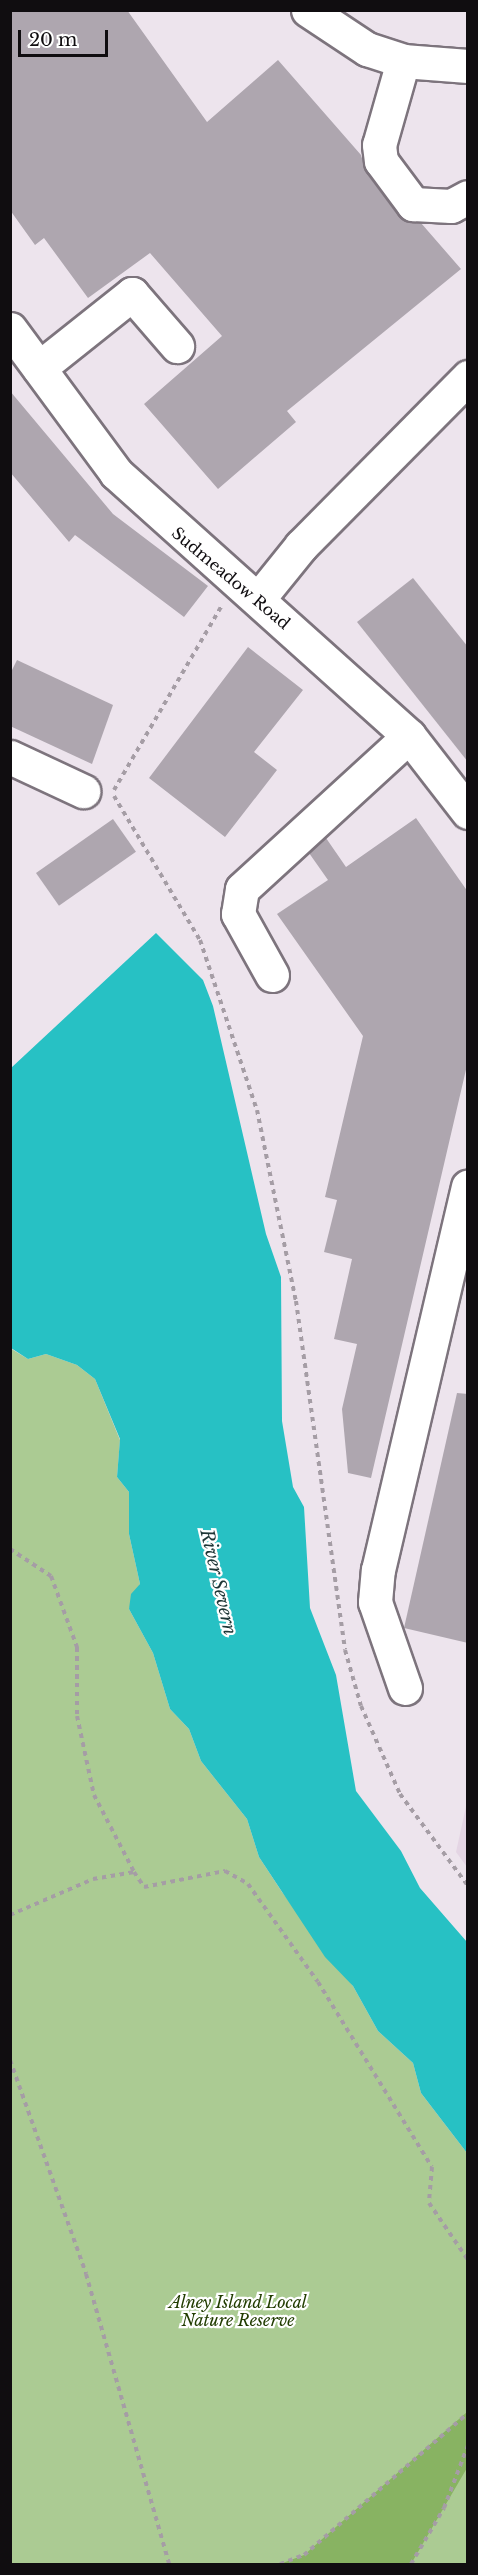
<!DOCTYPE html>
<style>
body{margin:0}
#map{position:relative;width:478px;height:2575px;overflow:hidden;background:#ede4ed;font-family:"Libre Baskerville",serif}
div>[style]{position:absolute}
.built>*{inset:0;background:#e4d5e4}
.green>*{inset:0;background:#abcb93}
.forest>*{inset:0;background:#88b362}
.water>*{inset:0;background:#27c1c4}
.building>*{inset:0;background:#aea6af;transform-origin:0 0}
.path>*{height:4px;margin-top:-2px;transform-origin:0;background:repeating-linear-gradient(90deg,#a59da5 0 4.5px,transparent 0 9px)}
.roads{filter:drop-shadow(2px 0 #7d747d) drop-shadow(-2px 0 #7d747d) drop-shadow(0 2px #7d747d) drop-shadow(0 -2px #7d747d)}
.minor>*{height:33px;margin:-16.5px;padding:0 16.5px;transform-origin:16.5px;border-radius:16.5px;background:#fff}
span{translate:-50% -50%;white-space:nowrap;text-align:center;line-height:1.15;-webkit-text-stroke:4.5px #fff;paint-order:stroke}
.street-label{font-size:16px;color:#100d10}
.park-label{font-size:16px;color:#213c00;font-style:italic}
.water-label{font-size:18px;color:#1e3636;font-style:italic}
.frame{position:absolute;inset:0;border:12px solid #100d10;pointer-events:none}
.scale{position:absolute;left:18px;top:30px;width:90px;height:27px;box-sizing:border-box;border:3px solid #100d10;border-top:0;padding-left:8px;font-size:18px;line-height:21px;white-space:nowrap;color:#100d10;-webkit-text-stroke:4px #fff;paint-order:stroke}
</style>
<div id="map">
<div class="built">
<i style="clip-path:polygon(467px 1802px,468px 1867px,467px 1867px,456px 1852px)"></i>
</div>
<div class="green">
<i style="clip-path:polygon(10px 1348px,28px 1359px,46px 1354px,77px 1365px,95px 1379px,120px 1440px,117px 1477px,129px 1492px,129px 1534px,140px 1584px,129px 1609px,153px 1653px,170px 1709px,189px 1729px,201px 1761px,247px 1819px,259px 1857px,282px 1892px,353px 1986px,378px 2031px,413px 2063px,421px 2093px,467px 2153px,467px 2564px,11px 2564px)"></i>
</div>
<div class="forest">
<i style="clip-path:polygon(467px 2412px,467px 2468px,411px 2564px,280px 2564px,304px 2555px)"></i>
</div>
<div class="water">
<i style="clip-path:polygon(156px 933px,203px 980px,213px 1006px,266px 1234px,281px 1277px,282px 1421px,293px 1487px,304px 1507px,310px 1608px,336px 1675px,356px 1791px,401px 1851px,420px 1888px,467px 1942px,467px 2153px,421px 2093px,413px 2063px,378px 2031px,353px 1986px,325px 1957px,259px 1857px,247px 1819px,201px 1761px,189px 1729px,170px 1709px,153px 1653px,129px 1609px,131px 1594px,140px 1584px,129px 1534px,129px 1492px,117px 1477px,120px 1439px,95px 1379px,77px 1365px,46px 1354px,28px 1359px,11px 1348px,11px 1068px)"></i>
</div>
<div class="building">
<i style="clip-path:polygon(10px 10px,127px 10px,207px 122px,278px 60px,361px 155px,366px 172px,398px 215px,421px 223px,461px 269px,287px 411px,296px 422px,218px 489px,144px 404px,222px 336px,150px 253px,88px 298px,44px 238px,35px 245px,10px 210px)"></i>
<i style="clip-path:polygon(10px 391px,113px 514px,208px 586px,184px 617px,75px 535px,69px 542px,10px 472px)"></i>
<i style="clip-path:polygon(413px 578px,468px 647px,468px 762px,357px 622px)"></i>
<i style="clip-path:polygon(248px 647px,303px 690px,254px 752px,277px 770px,225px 837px,149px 778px)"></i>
<i style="clip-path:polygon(17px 660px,113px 705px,92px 764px,10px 726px,10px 674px)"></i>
<i style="clip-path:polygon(416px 818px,468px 892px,468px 1061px,371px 1478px,348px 1473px,342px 1409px,357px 1344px,334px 1339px,352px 1259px,324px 1252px,337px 1200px,325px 1197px,363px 1036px,277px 914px,328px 880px,309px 853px,326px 838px,346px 867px)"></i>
<i style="left:113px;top:819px;width:40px;height:94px;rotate:55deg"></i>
<i style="clip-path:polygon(457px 1393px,468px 1394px,468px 1643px,404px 1628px)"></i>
</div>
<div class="path">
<i style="left:114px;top:790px;width:212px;rotate:-59.7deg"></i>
<i style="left:114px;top:796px;width:168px;rotate:59.2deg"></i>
<i style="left:200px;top:940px;width:179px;rotate:71.5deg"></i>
<i style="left:257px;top:1110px;width:195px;rotate:78.5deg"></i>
<i style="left:296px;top:1301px;width:352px;rotate:82deg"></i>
<i style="left:345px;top:1650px;width:58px;rotate:74.1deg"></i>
<i style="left:361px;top:1706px;width:96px;rotate:66.1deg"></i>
<i style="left:400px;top:1794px;width:114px;rotate:53.5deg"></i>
<i style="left:10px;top:1549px;width:49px;rotate:33.4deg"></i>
<i style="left:51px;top:1576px;width:76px;rotate:69.9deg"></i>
<i style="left:77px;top:1647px;width:69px;rotate:90deg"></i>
<i style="left:77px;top:1716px;width:81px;rotate:77.9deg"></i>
<i style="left:94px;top:1795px;width:87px;rotate:62.5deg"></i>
<i style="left:134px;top:1872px;width:18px;rotate:56deg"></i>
<i style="left:144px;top:1887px;width:83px;rotate:-11.2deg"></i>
<i style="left:225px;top:1871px;width:26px;rotate:29deg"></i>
<i style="left:248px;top:1884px;width:120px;rotate:54.5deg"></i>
<i style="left:318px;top:1982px;width:217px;rotate:58.4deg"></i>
<i style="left:432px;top:2167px;width:36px;rotate:95deg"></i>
<i style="left:429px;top:2203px;width:69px;rotate:55.6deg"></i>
<i style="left:10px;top:1915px;width:90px;rotate:-23.4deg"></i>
<i style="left:93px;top:1879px;width:42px;rotate:-9.7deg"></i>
<i style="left:10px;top:2060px;width:227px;rotate:70.4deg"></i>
<i style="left:86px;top:2274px;width:302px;rotate:74deg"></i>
<i style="left:280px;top:2564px;width:26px;rotate:-21deg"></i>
<i style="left:304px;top:2555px;width:217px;rotate:-40.9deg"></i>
<i style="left:411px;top:2564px;width:65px;rotate:-59.5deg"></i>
<i style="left:444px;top:2508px;width:67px;rotate:-69.1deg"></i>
</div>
<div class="roads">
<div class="minor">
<i style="left:308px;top:10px;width:71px;rotate:33.5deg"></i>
<i style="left:367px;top:49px;width:38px;rotate:18deg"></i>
<i style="left:403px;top:61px;width:65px;rotate:4.4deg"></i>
<i style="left:403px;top:61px;width:87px;rotate:105.9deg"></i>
<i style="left:379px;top:145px;width:16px;rotate:83deg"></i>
<i style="left:381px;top:161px;width:54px;rotate:53.3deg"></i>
<i style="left:413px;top:204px;width:38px;rotate:3deg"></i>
<i style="left:451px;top:206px;width:19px;rotate:-28deg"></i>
<i style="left:10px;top:329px;width:179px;rotate:53.6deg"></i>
<i style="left:116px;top:473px;width:394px;rotate:41.9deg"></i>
<i style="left:409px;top:736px;width:96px;rotate:52.2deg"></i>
<i style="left:39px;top:368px;width:119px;rotate:-38.5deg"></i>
<i style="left:132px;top:294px;width:69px;rotate:49.1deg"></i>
<i style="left:259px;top:598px;width:67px;rotate:-51.1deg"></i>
<i style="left:301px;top:546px;width:238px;rotate:-45.3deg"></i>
<i style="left:10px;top:757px;width:81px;rotate:25deg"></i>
<i style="left:272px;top:975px;width:70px;rotate:-119.1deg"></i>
<i style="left:238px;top:914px;width:25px;rotate:-81deg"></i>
<i style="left:242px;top:889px;width:226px;rotate:-42.5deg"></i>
<i style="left:405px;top:1688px;width:91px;rotate:-109.2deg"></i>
<i style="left:375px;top:1602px;width:32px;rotate:-85deg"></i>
<i style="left:378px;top:1570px;width:394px;rotate:-76.8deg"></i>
</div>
</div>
<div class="street-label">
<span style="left:231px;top:578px;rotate:40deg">Sudmeadow Road</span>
</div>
<div class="park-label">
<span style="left:238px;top:2311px">Alney Island Local<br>Nature Reserve</span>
</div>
<div class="water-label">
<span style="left:218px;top:1582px;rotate:77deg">River Severn</span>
</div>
<div class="frame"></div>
<div class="scale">20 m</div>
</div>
